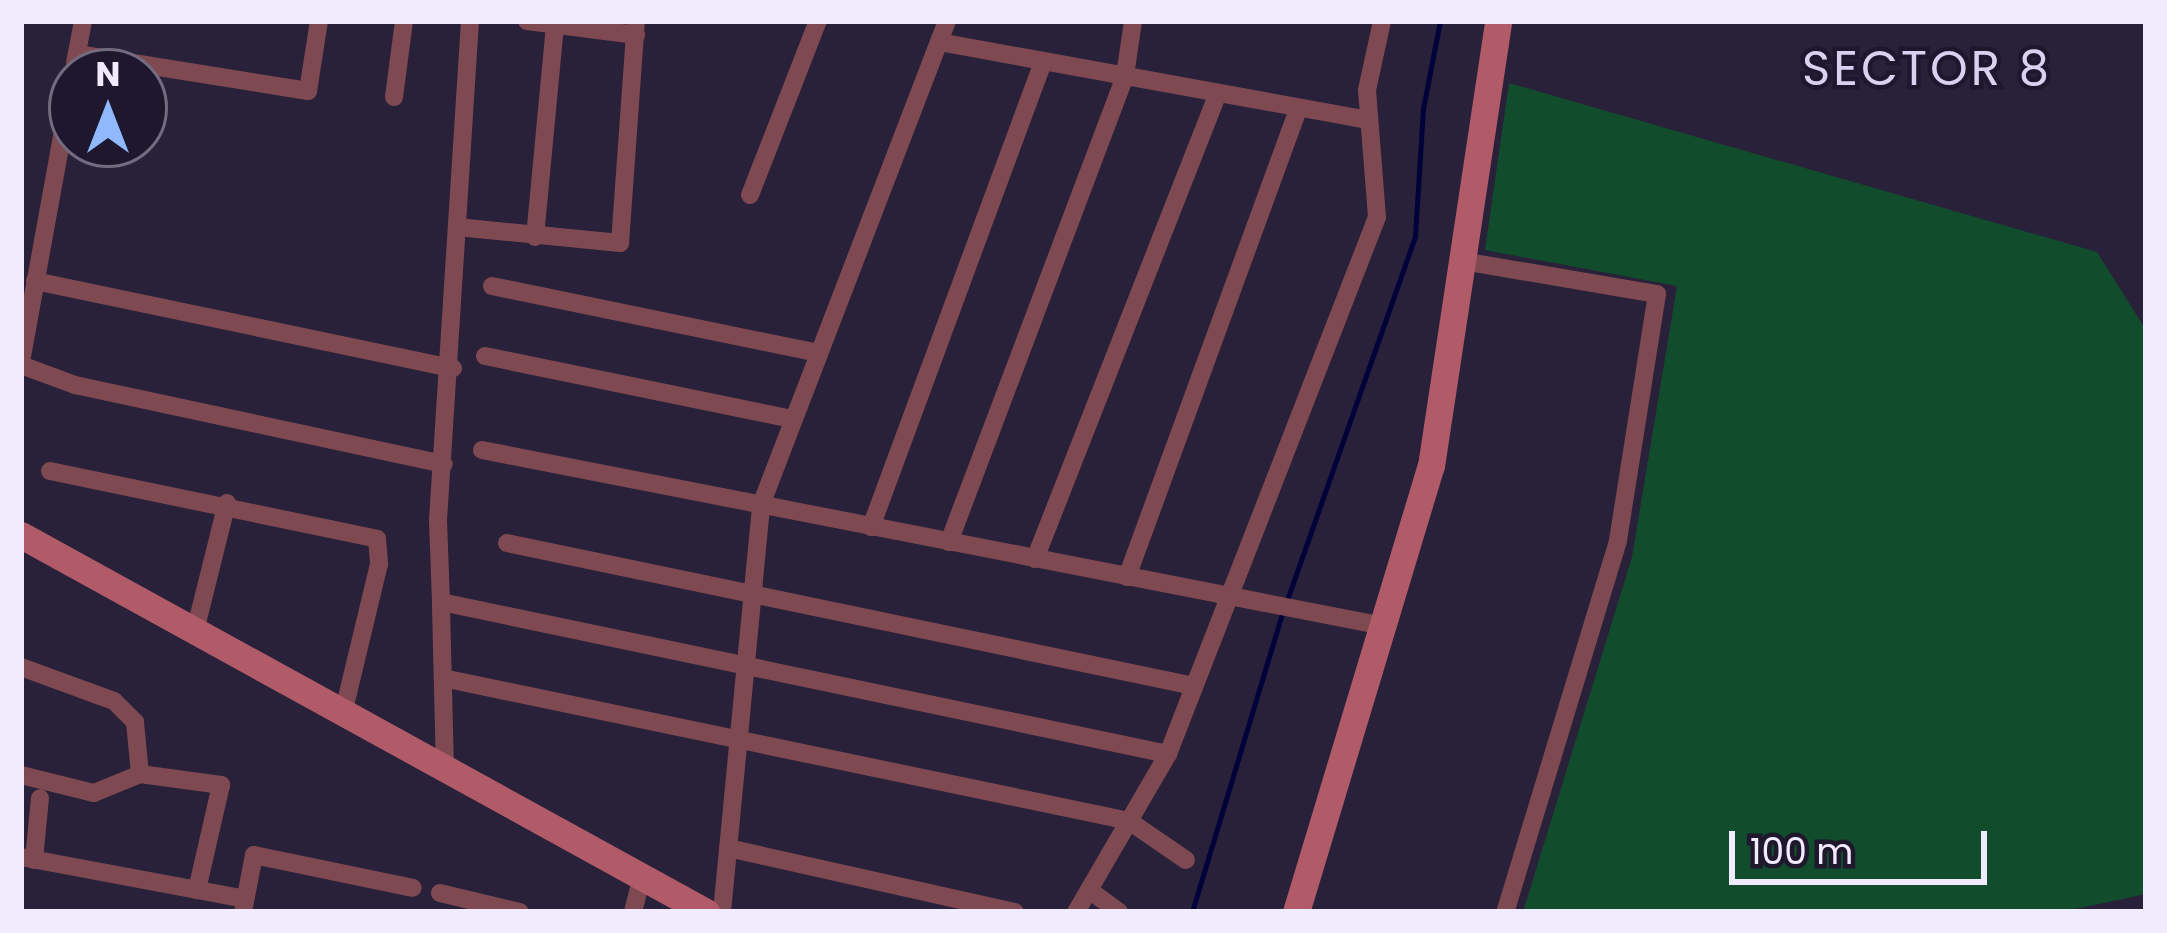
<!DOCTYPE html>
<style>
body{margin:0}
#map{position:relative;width:2167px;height:933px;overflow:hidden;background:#292139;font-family:Poppins,sans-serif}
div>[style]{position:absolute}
.green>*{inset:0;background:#114d2c}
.stream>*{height:4.5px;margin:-2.25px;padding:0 2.25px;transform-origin:2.25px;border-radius:2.25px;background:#000239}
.street>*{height:18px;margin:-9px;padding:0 9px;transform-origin:9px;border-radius:9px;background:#7f4951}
.secondary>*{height:27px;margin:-13.5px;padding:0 13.5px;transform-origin:13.5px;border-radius:13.5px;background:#b15b69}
span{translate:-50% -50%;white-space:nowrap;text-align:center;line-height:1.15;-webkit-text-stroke:9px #1f172e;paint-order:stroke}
.quarter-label{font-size:48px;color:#dad1f1;letter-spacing:3px}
.frame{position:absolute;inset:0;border:24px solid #f1ecfd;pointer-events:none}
.north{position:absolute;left:48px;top:48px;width:120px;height:120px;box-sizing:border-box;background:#1f172e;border:3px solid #736c81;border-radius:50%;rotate:0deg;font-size:33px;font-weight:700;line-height:48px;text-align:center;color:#f1ecfd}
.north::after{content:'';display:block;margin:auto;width:42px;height:54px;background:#8fb8fd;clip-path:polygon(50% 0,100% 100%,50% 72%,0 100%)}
.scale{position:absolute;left:1729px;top:831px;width:258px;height:54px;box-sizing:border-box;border:6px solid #f1ecfd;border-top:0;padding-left:15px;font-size:36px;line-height:42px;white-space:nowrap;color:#f1ecfd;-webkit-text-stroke:9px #1f172e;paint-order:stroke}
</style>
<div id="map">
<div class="green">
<i style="clip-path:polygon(1509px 83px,2097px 252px,2146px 330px,2146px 894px,2061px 912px,1523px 912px,1632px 557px,1677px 286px,1485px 250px)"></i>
</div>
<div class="stream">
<i style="left:1286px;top:603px;width:389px;rotate:-70.6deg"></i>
<i style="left:1415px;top:236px;width:127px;rotate:-86.4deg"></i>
<i style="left:1423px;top:109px;width:90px;rotate:-79.1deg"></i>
<i style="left:1192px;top:912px;width:311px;rotate:-73.2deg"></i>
</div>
<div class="street">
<i style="left:527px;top:21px;width:110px;rotate:7.3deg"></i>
<i style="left:939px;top:42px;width:437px;rotate:10.3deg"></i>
<i style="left:77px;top:54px;width:234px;rotate:9.1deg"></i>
<i style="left:308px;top:91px;width:71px;rotate:-81.1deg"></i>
<i style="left:75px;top:63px;width:43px;rotate:-79.2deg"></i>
<i style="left:394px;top:97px;width:77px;rotate:-82.5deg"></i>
<i style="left:750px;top:195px;width:187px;rotate:-68.7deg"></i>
<i style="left:457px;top:227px;width:164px;rotate:5.6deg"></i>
<i style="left:620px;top:243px;width:223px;rotate:-85.9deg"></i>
<i style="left:535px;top:237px;width:213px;rotate:-84.6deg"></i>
<i style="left:1462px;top:261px;width:198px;rotate:9.6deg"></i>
<i style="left:1657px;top:294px;width:250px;rotate:99deg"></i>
<i style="left:1618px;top:541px;width:388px;rotate:106.9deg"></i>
<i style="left:35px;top:281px;width:427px;rotate:11.8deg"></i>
<i style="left:492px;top:286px;width:334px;rotate:11.6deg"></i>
<i style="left:485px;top:356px;width:314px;rotate:11.6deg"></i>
<i style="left:21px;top:362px;width:287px;rotate:-79.7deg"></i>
<i style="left:21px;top:365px;width:58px;rotate:20.3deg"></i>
<i style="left:75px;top:385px;width:377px;rotate:12.1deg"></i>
<i style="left:482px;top:450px;width:918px;rotate:11.05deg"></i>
<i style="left:50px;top:471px;width:334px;rotate:11.7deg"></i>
<i style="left:377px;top:539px;width:25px;rotate:85deg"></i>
<i style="left:379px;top:564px;width:154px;rotate:103.5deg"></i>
<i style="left:871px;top:527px;width:497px;rotate:-69.7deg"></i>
<i style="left:949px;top:542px;width:498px;rotate:-69.3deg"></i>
<i style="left:1125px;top:76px;width:56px;rotate:-81.7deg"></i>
<i style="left:507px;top:543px;width:702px;rotate:11.76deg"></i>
<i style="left:1035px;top:559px;width:501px;rotate:-68.56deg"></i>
<i style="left:1127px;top:577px;width:500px;rotate:-69.9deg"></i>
<i style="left:441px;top:602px;width:82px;rotate:-92.1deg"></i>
<i style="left:438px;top:520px;width:500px;rotate:-86.33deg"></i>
<i style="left:195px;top:631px;width:132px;rotate:-76deg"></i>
<i style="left:21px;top:667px;width:99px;rotate:20.1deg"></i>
<i style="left:114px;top:701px;width:30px;rotate:45deg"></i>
<i style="left:135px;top:722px;width:52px;rotate:84.5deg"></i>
<i style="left:443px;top:678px;width:701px;rotate:11.77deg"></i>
<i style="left:1129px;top:821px;width:69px;rotate:34.4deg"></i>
<i style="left:1168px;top:754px;width:576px;rotate:-68.73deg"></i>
<i style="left:1377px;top:217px;width:127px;rotate:-94.5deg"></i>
<i style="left:1367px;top:90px;width:71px;rotate:-77.7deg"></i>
<i style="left:445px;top:770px;width:168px;rotate:-91.4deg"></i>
<i style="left:441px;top:602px;width:743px;rotate:11.81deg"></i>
<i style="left:1168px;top:754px;width:183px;rotate:120.2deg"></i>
<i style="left:21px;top:775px;width:75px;rotate:13.9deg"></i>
<i style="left:94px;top:793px;width:50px;rotate:-22.4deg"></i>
<i style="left:140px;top:774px;width:82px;rotate:7.7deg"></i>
<i style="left:221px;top:785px;width:108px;rotate:102.9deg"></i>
<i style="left:728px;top:848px;width:294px;rotate:12.6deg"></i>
<i style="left:21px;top:857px;width:228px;rotate:10.6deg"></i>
<i style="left:34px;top:860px;width:62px;rotate:-84.5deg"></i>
<i style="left:1089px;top:890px;width:37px;rotate:36deg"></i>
<i style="left:440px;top:893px;width:82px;rotate:13.4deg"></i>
<i style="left:243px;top:912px;width:58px;rotate:-79.1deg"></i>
<i style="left:254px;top:855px;width:162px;rotate:11.7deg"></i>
<i style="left:633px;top:912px;width:38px;rotate:-76deg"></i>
<i style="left:722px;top:912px;width:409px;rotate:-84.5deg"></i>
<i style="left:761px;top:505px;width:519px;rotate:-68.98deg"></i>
</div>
<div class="secondary">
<i style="left:21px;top:535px;width:782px;rotate:28.83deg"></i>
<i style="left:1296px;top:912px;width:466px;rotate:-73.2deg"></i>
<i style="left:1431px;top:466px;width:450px;rotate:-81.4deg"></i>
</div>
<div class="quarter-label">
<span style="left:1927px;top:69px">SECTOR 8</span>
</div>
<div class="frame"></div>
<div class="north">N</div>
<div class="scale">100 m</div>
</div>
